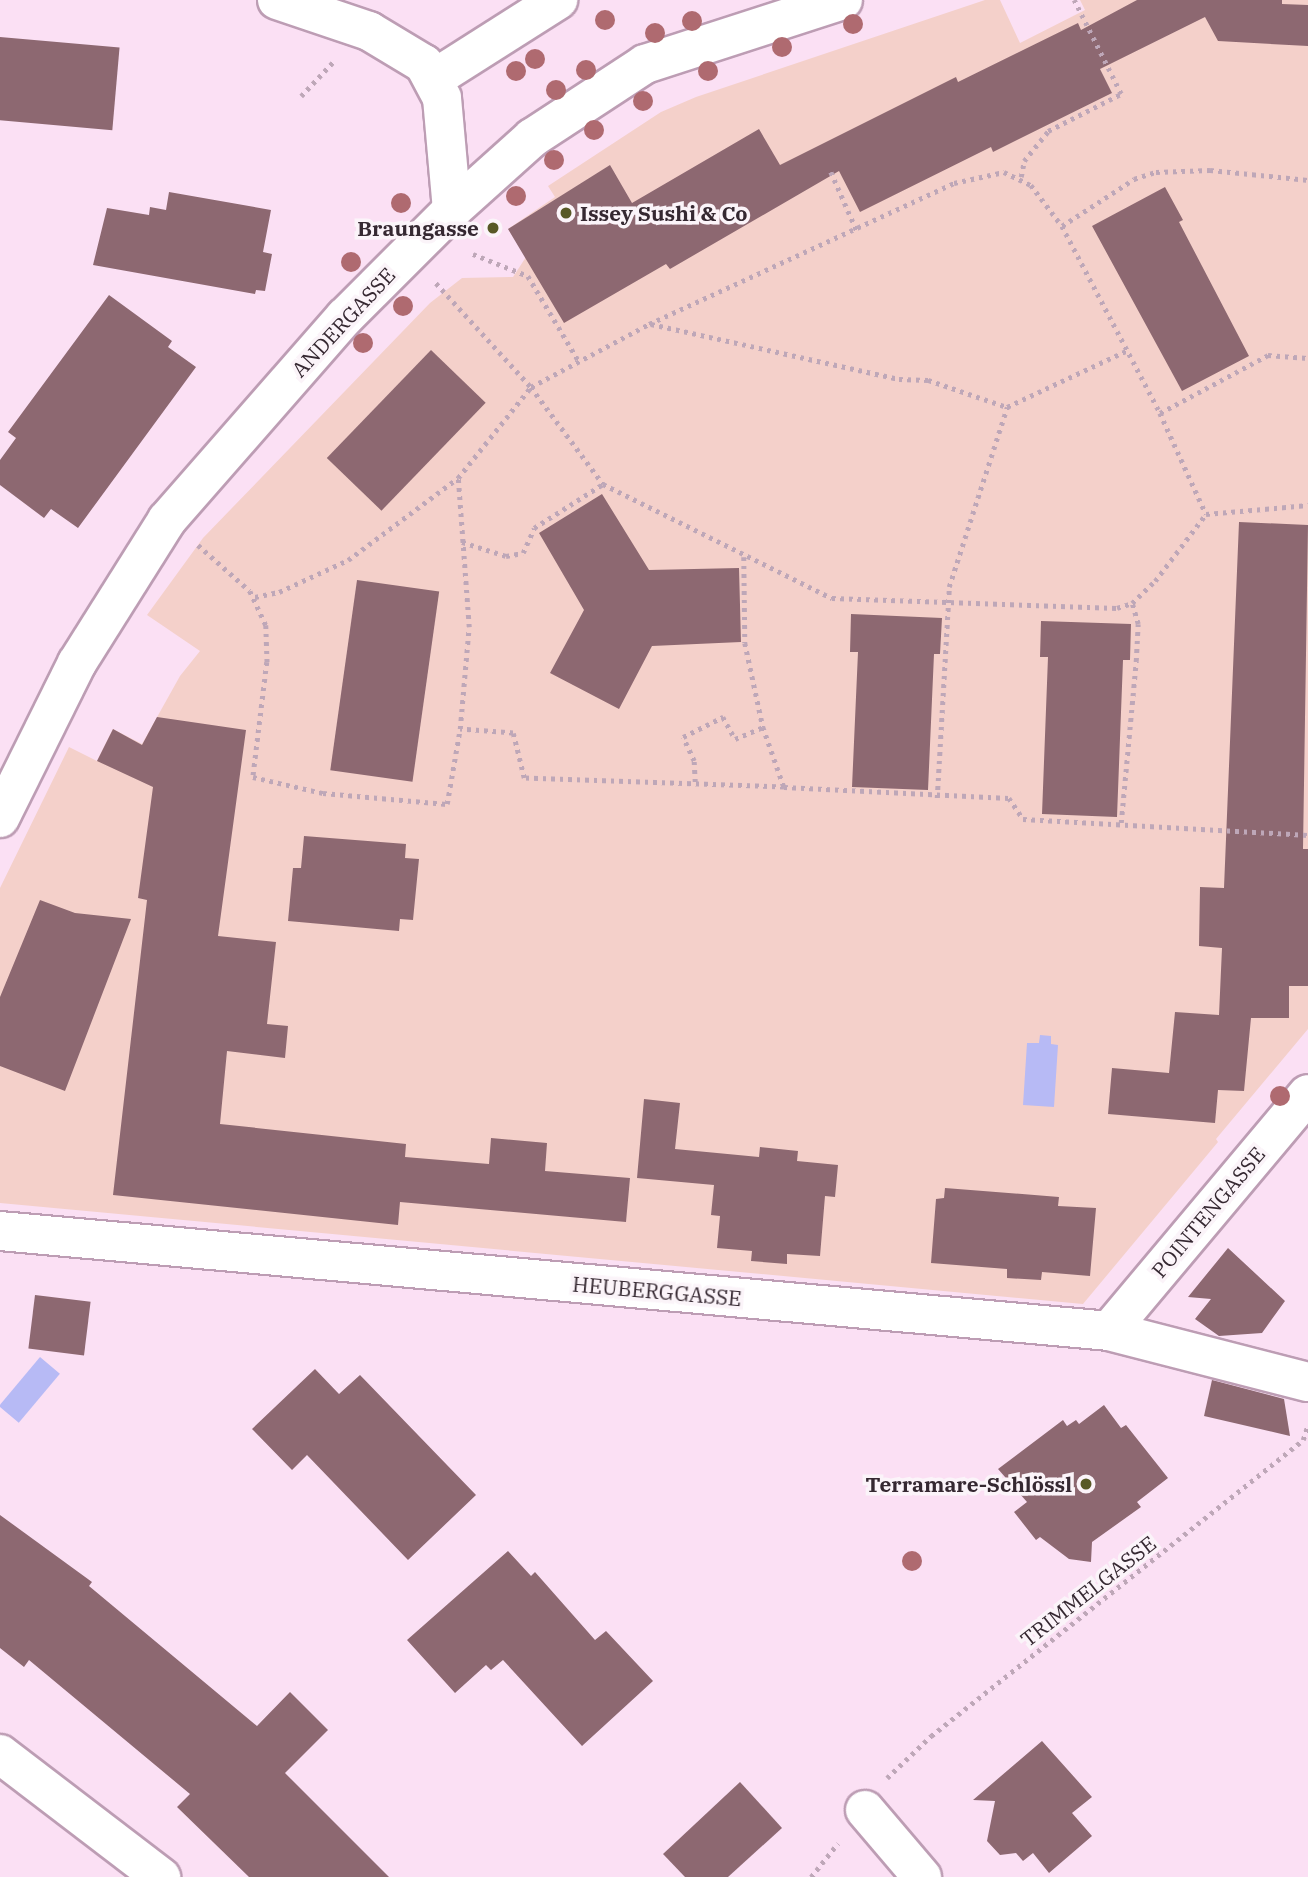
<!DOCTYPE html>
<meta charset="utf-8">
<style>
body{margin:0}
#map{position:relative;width:1308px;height:1877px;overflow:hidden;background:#fbe0f4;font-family:"IBM Plex Serif",serif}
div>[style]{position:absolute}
.green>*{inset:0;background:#f4d0ca}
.water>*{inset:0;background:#b7baf5;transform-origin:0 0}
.building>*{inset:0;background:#8d6871;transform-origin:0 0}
.path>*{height:4.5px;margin-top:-2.25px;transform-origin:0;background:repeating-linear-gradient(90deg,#bea7b8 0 3.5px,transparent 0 8.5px)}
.roads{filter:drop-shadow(2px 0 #bd9db4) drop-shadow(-2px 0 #bd9db4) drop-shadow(0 2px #bd9db4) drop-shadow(0 -2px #bd9db4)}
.minor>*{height:38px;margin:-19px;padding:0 19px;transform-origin:19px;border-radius:19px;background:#fff}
.trees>*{width:20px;height:20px;margin:-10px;border-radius:50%;background:#af6a70}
.dots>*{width:19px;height:19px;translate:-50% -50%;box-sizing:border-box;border:4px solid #fbf4f9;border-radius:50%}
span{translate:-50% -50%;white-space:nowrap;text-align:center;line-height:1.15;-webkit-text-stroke:7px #fbf4f9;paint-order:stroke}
.poi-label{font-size:21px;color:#352831;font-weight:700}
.left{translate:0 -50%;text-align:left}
.right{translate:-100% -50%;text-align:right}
.street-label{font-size:21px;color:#352831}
</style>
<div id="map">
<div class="green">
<i style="clip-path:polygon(985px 0,1000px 0,1020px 43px,1085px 10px,1080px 0,1308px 0,1308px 1029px,1216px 1139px,1218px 1142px,1083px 1304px,0 1203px,0 888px,69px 747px,97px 761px,113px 729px,142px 744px,180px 676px,200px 651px,147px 615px,203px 538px,430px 303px,462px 278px,513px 277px,526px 257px,508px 229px,555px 197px,548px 186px,661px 112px,696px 97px)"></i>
</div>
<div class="water">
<i style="clip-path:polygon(1040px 1035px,1051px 1036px,1051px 1044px,1058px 1045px,1054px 1107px,1023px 1105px,1027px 1043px,1039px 1043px)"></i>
<i style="left:40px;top:1357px;width:26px;height:64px;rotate:40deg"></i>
</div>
<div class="building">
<i style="clip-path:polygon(1137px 0,1282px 0,1282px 4px,1308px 5px,1308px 46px,1218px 41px,1205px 17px,1100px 69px,1112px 93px,993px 152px,991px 147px,860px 212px,839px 171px,670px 269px,666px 264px,564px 323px,508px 229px,610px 165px,632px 203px,759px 129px,780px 165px,956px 77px,958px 82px,1078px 23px,1081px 30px)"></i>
<i style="left:0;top:37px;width:120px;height:83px;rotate:5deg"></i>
<i style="clip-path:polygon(1165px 187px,1183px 220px,1179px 222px,1249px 356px,1182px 391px,1092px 226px)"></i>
<i style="clip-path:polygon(169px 192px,271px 210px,263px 252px,272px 254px,265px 291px,256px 290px,255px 294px,93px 265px,107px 208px,149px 215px,150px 207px,166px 210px)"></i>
<i style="clip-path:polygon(109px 295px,172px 341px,168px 347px,196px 367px,78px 528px,51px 509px,44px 518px,0 485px,0 460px,16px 438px,8px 432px)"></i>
<i style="left:431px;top:350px;width:76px;height:150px;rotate:44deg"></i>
<i style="clip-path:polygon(602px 494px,649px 570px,739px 568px,741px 642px,652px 646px,619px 709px,550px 673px,584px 610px,539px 533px)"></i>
<i style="clip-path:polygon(1239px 522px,1308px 525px,1303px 849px,1308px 849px,1308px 986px,1289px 986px,1289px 1018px,1251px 1018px,1244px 1091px,1218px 1090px,1215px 1123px,1108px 1114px,1112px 1068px,1169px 1073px,1175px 1012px,1219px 1015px,1222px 948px,1199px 946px,1200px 887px,1224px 888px)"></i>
<i style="left:357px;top:580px;width:83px;height:192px;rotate:8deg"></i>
<i style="clip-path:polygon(851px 614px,942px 618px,940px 654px,934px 654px,928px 790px,852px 787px,858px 652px,850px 652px)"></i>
<i style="clip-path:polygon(1041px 621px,1131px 624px,1130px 660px,1123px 660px,1117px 817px,1042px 814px,1048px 657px,1040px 657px)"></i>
<i style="clip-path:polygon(157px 717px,246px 730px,218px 936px,276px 942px,267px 1024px,288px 1026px,285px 1058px,227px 1051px,220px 1124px,406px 1144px,405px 1157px,489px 1164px,491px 1138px,547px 1143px,545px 1171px,630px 1178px,626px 1222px,400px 1202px,398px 1225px,113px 1195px,147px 900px,138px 898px,153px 787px,97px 761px,113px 729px,142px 745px)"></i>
<i style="clip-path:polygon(304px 836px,406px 844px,405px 858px,419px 859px,413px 920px,400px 919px,399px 931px,288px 921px,293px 868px,301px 868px)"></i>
<i style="clip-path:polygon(40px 900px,75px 913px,131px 919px,65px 1091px,0 1066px,0 997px)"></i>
<i style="clip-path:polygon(644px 1099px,680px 1103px,675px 1149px,759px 1157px,760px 1147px,798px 1151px,797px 1161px,838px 1165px,835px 1197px,825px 1196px,820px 1256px,787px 1254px,787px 1264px,751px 1261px,752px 1251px,717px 1248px,720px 1216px,711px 1215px,714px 1185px,637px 1178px)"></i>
<i style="clip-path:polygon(945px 1188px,1059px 1197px,1058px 1206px,1096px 1208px,1090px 1276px,1042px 1272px,1041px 1280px,1007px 1278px,1007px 1269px,931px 1263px,936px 1199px,944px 1198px)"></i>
<i style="clip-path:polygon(1228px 1248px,1285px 1301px,1262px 1333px,1219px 1336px,1195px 1319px,1211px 1299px,1188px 1297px)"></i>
<i style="left:35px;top:1295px;width:56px;height:54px;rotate:7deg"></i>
<i style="clip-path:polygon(315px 1369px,339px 1394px,360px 1375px,476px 1495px,408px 1560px,307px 1455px,292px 1470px,252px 1429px)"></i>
<i style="clip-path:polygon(1212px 1380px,1284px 1399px,1290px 1436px,1204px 1416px)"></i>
<i style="clip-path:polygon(1104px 1405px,1121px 1428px,1126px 1425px,1168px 1478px,1137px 1502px,1141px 1507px,1092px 1542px,1091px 1562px,1069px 1559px,1040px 1537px,1036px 1540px,1014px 1512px,1027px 1502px,998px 1469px,1063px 1420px,1067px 1426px,1076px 1420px,1079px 1424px)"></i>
<i style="clip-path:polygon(0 1515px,92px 1582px,89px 1586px,257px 1726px,290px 1692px,328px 1730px,285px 1773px,389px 1877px,249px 1877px,177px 1807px,190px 1794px,29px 1660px,24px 1667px,0 1648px)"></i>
<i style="clip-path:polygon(508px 1551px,531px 1576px,535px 1572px,595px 1640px,606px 1631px,653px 1681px,582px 1746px,503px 1660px,491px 1670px,486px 1665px,455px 1693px,407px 1640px)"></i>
<i style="clip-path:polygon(1042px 1741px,1092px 1797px,1072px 1813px,1092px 1836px,1049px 1873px,1033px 1853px,1023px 1861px,1016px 1853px,1000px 1855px,987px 1841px,995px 1801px,973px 1800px)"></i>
<i style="clip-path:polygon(740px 1782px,782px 1828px,728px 1877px,685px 1877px,663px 1854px)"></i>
</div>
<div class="path">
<i style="left:301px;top:96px;width:48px;rotate:-46.7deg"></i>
<i style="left:831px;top:172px;width:64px;rotate:66.2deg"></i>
<i style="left:1021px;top:177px;width:16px;rotate:-79deg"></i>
<i style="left:1024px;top:161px;width:38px;rotate:-51deg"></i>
<i style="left:1048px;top:131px;width:82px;rotate:-26.9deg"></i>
<i style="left:1121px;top:94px;width:105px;rotate:-116.6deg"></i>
<i style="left:1062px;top:226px;width:86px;rotate:-33.1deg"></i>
<i style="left:1134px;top:179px;width:23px;rotate:-18deg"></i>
<i style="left:1156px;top:172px;width:54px;rotate:-2.1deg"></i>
<i style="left:1210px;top:170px;width:99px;rotate:5.8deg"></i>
<i style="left:473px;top:254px;width:59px;rotate:21.8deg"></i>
<i style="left:528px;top:276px;width:98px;rotate:59.2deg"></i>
<i style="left:436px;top:283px;width:141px;rotate:47.6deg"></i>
<i style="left:531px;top:387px;width:134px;rotate:-28.1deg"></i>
<i style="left:649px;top:324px;width:336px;rotate:-24.8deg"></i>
<i style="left:954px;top:183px;width:51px;rotate:-12.4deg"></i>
<i style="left:1004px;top:172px;width:30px;rotate:26deg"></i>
<i style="left:1031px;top:185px;width:51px;rotate:52.9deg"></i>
<i style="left:1062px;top:226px;width:211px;rotate:62.3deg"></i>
<i style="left:1160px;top:413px;width:111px;rotate:65.5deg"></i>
<i style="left:1206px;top:514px;width:102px;rotate:-5deg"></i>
<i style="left:651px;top:324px;width:254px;rotate:12.5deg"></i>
<i style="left:899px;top:379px;width:29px;rotate:2deg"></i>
<i style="left:928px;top:380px;width:83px;rotate:18.9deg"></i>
<i style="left:1160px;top:413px;width:123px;rotate:-28.2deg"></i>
<i style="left:1268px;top:355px;width:40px;rotate:4.3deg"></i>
<i style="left:462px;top:542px;width:46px;rotate:17.7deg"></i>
<i style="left:506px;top:556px;width:17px;rotate:-10deg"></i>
<i style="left:523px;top:553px;width:27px;rotate:-66deg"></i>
<i style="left:534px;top:528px;width:82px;rotate:-32.5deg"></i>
<i style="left:198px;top:545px;width:69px;rotate:41.5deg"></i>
<i style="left:250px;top:591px;width:38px;rotate:65deg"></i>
<i style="left:266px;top:625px;width:37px;rotate:88deg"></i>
<i style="left:267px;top:662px;width:116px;rotate:96.9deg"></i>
<i style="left:253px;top:777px;width:72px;rotate:12.9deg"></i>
<i style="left:323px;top:793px;width:124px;rotate:5.1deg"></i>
<i style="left:447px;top:804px;width:76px;rotate:-80.2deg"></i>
<i style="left:744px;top:557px;width:86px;rotate:89.3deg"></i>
<i style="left:745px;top:643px;width:86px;rotate:77.9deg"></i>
<i style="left:763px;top:727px;width:64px;rotate:70.7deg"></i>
<i style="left:784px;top:787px;width:225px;rotate:2.8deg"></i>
<i style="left:1009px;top:798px;width:25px;rotate:56deg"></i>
<i style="left:1023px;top:819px;width:285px;rotate:3.2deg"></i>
<i style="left:255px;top:597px;width:25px;rotate:-12deg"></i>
<i style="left:279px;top:592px;width:76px;rotate:-24.9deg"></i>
<i style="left:348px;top:560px;width:137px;rotate:-36.7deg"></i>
<i style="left:695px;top:782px;width:21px;rotate:-93deg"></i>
<i style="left:694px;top:761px;width:26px;rotate:-115deg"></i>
<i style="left:683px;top:737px;width:45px;rotate:-26.6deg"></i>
<i style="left:723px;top:717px;width:25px;rotate:61deg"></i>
<i style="left:735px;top:739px;width:30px;rotate:-23deg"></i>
<i style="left:784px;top:787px;width:260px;rotate:-178deg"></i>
<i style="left:524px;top:778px;width:46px;rotate:-103.7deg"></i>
<i style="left:513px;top:733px;width:53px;rotate:-175.7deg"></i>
<i style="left:460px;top:729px;width:102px;rotate:-85deg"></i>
<i style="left:469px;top:627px;width:149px;rotate:-94.2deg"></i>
<i style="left:458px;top:478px;width:117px;rotate:-51.3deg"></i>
<i style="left:531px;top:387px;width:121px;rotate:53.4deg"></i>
<i style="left:603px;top:484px;width:256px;rotate:26.5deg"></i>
<i style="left:832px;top:598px;width:285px;rotate:2deg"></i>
<i style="left:1117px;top:608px;width:16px;rotate:-18deg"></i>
<i style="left:1132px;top:603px;width:32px;rotate:-44deg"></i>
<i style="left:1155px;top:581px;width:84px;rotate:-52.7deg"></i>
<i style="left:937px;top:798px;width:211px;rotate:-86.7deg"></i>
<i style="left:949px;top:587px;width:189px;rotate:-72.1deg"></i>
<i style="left:1007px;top:407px;width:132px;rotate:-25.2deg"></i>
<i style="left:1121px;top:823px;width:163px;rotate:-84.7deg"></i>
<i style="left:1136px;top:661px;width:37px;rotate:-87deg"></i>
<i style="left:1138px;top:624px;width:22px;rotate:-106deg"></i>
<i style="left:887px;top:1778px;width:61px;rotate:-43.7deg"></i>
<i style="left:931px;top:1736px;width:475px;rotate:-38.5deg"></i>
<i style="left:1303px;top:1440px;width:16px;rotate:-72deg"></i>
<i style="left:811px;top:1877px;width:43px;rotate:-51.5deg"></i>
</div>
<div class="roads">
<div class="minor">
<i style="left:277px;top:0;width:97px;rotate:18.6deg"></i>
<i style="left:369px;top:31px;width:64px;rotate:31deg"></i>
<i style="left:424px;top:64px;width:38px;rotate:62deg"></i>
<i style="left:442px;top:98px;width:112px;rotate:84.9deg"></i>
<i style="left:435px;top:78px;width:146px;rotate:-32.4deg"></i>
<i style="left:0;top:818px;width:173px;rotate:-63.6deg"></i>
<i style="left:77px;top:663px;width:169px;rotate:-57.8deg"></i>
<i style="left:167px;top:520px;width:270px;rotate:-48.8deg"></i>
<i style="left:345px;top:317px;width:151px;rotate:-45deg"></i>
<i style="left:452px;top:210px;width:108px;rotate:-42deg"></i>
<i style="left:532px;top:138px;width:135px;rotate:-33.2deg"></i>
<i style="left:645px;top:64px;width:208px;rotate:-17.9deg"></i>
<i style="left:0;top:1231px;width:1113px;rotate:5.15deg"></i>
<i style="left:1109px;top:1331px;width:205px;rotate:14.4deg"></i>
<i style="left:1109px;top:1331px;width:309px;rotate:-50deg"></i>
<i style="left:0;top:1754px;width:203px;rotate:37.4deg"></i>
<i style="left:865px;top:1810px;width:88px;rotate:49.6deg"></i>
</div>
</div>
<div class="trees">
<i style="left:605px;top:20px"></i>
<i style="left:692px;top:21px"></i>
<i style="left:853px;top:24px"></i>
<i style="left:655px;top:33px"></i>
<i style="left:782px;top:47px"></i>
<i style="left:535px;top:59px"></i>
<i style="left:586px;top:70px"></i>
<i style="left:516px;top:71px"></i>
<i style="left:708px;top:71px"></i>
<i style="left:556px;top:90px"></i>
<i style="left:643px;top:101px"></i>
<i style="left:594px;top:130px"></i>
<i style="left:554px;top:160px"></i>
<i style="left:516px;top:196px"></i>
<i style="left:401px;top:203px"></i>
<i style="left:351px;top:262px"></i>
<i style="left:403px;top:306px"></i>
<i style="left:363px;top:343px"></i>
<i style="left:1280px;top:1096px"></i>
<i style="left:912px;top:1561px"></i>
</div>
<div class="dots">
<i style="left:566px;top:213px;background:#585926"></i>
<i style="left:493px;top:228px;background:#585926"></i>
<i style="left:1086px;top:1484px;background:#585926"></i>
</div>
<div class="poi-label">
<span class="left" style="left:580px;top:213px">Issey Sushi &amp; Co</span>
<span class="right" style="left:479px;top:228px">Braungasse</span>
<span class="right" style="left:1072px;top:1484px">Terramare-Schlössl</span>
</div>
<div class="street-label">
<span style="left:343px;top:322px;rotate:-47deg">ANDERGASSE</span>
<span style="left:1208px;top:1212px;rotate:-50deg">POINTENGASSE</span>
<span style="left:657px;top:1291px;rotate:5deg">HEUBERGGASSE</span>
<span style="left:1088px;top:1591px;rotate:-38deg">TRIMMELGASSE</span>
</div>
</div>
